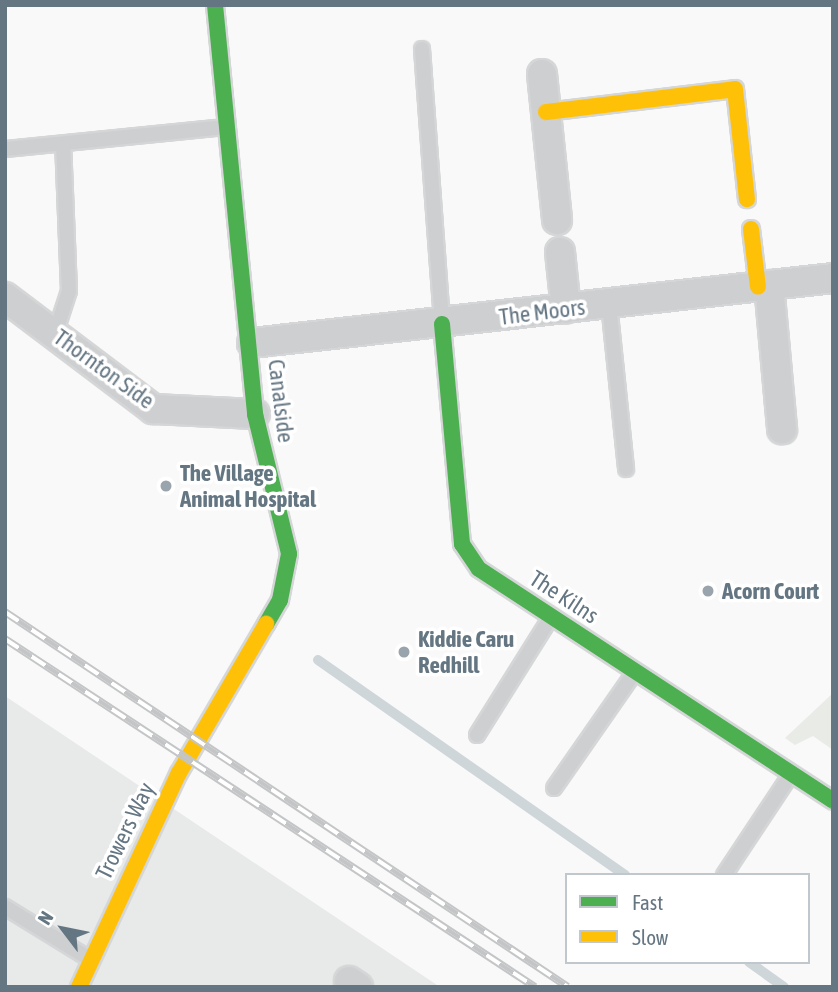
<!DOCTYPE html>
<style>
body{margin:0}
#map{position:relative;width:838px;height:992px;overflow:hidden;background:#f9f9f9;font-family:"Asap Condensed",sans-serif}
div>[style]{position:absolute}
.built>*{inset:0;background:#e8e9e9}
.green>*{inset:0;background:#e8ebe6}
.stream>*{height:10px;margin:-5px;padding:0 5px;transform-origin:5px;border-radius:5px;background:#ced6d9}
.roads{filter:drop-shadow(2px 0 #d5d6d7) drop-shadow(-2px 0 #d5d6d7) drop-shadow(0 2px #d5d6d7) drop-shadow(0 -2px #d5d6d7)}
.lane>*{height:14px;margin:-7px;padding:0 7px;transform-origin:7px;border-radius:7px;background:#cecfd0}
.street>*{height:28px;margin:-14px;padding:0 14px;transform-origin:14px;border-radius:14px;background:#cecfd0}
.fast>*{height:16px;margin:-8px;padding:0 8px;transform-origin:8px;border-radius:8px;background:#4caf50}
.slow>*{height:16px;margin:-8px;padding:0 8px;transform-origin:8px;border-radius:8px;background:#ffc107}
.rail>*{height:8px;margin-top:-4px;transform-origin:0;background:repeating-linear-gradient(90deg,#fff 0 16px,#c3c5c6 0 32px);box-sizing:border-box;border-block:2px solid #c3c5c6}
.dots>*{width:19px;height:19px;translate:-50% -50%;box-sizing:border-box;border:4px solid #fff;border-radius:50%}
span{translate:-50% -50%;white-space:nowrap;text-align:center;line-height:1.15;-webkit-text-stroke:7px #fff;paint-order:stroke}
.street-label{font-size:23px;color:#657683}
.poi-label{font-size:23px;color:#657683;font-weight:700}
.left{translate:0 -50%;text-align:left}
.frame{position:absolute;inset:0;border:7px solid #657683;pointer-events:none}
.legend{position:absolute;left:565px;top:873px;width:245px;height:91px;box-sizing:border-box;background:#fff;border:2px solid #c1c8cd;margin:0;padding:9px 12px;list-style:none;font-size:21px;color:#657683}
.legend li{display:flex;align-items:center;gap:14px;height:35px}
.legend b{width:35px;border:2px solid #c1c8cd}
.north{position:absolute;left:28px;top:894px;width:70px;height:70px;-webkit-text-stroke:5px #fff;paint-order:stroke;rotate:302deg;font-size:19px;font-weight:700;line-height:28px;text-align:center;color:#657683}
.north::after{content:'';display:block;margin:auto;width:24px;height:32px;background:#657683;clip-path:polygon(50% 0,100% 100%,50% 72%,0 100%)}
</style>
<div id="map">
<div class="built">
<i style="clip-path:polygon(5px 696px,440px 987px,5px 987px)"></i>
</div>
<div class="green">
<i style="clip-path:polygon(833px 693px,833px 750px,813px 736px,795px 745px,785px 738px)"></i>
</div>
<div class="stream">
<i style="left:318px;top:660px;width:375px;rotate:35deg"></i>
<i style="left:749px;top:962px;width:43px;rotate:35.5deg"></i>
</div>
<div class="roads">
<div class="lane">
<i style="left:422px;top:49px;width:275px;rotate:85.8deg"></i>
<i style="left:5px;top:149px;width:222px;rotate:-5.7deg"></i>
<i style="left:609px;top:304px;width:166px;rotate:84.1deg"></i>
<i style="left:55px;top:334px;width:45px;rotate:-72deg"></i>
<i style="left:69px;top:291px;width:147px;rotate:-92.3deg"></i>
<i style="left:477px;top:735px;width:139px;rotate:-57.9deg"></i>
<i style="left:554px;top:788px;width:141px;rotate:-55.1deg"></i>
<i style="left:724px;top:875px;width:121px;rotate:-56.4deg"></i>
<i style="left:5px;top:907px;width:97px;rotate:31.6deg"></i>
</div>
<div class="street">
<i style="left:542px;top:74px;width:147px;rotate:84.1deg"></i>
<i style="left:560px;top:252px;width:57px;rotate:84deg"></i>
<i style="left:769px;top:285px;width:145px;rotate:84.8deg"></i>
<i style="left:5px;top:297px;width:186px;rotate:37.1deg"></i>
<i style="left:153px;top:409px;width:102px;rotate:2.8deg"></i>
<i style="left:252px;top:343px;width:585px;rotate:-6.38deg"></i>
<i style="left:349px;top:981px;width:11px;rotate:34deg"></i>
</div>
<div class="fast">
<i style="left:215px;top:5px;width:411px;rotate:84.4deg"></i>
<i style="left:255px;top:414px;width:144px;rotate:76.3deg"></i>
<i style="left:289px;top:554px;width:47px;rotate:101.1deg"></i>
<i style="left:280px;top:600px;width:28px;rotate:120deg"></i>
<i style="left:442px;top:324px;width:221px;rotate:84.8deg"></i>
<i style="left:462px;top:544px;width:30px;rotate:56deg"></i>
<i style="left:479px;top:569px;width:423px;rotate:33.2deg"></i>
</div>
<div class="slow">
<i style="left:546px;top:112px;width:190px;rotate:-6.9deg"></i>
<i style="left:735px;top:89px;width:111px;rotate:83.8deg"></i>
<i style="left:751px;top:229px;width:58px;rotate:83.1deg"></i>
<i style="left:79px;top:987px;width:236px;rotate:-65deg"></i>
<i style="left:179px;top:773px;width:173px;rotate:-59.7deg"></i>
</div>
</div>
<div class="rail">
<i style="left:5px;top:612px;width:676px;rotate:33.67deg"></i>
<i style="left:5px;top:639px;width:634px;rotate:33.29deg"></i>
</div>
<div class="dots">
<i style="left:166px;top:486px;background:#99a4ac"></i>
<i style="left:708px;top:591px;background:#99a4ac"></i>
<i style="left:404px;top:652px;background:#99a4ac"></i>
</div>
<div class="street-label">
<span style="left:542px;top:312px;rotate:-7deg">The Moors</span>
<span style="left:104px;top:369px;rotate:36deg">Thornton Side</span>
<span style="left:281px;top:401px;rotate:83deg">Canalside</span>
<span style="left:564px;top:597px;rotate:33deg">The Kilns</span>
<span style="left:125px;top:831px;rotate:-64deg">Trowers Way</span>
</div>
<div class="poi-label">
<span class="left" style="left:180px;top:486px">The Village<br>Animal Hospital</span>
<span class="left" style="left:722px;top:591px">Acorn Court</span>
<span class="left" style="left:418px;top:652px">Kiddie Caru<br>Redhill</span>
</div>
<div class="frame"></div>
<ul class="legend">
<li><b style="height:9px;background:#4caf50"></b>Fast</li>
<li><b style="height:9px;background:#ffc107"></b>Slow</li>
</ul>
<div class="north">N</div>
</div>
